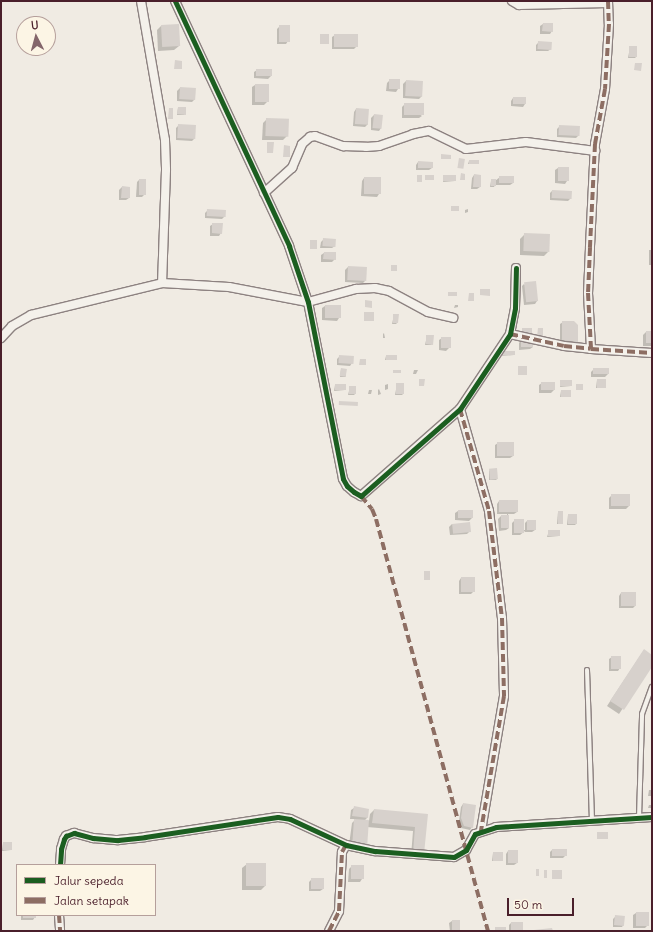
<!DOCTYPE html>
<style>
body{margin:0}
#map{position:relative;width:653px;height:932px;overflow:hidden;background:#f0ebe3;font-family:Delius,sans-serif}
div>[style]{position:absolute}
.shadow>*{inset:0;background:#0003;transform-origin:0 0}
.building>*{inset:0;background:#d7d1cc;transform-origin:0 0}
.roads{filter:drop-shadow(1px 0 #8d8281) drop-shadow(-1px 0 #8d8281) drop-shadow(0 1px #8d8281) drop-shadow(0 -1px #8d8281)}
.service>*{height:4px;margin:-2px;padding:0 2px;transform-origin:2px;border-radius:2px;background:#f4f1eb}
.minor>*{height:8px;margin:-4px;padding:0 4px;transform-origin:4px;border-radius:4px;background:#f4f1eb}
.quiet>*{height:4px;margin-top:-2px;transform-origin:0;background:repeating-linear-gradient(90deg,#8d6e63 0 8px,transparent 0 12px)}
.cycleway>*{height:5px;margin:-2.5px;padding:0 2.5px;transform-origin:2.5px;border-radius:2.5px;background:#1b5e20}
span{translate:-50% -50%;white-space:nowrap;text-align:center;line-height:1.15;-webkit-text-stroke:4px #fcf5e5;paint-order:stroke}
.frame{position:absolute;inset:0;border:2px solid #4a1f2b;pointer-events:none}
.legend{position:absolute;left:16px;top:864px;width:140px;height:52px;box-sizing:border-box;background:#fcf5e5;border:1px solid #b59f9b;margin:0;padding:5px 7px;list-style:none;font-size:12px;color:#4a1f2b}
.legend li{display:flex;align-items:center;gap:8px;height:20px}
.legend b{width:20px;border:1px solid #b59f9b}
.north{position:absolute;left:16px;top:16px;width:40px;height:40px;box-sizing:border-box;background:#fcf5e5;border:1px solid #b59f9b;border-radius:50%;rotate:354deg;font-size:11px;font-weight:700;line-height:16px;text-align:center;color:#4a1f2b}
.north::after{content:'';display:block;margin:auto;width:14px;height:18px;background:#84666b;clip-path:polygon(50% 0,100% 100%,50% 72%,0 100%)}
.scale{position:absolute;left:507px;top:898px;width:67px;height:18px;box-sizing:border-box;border:2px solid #4a1f2b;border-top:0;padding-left:5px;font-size:12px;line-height:14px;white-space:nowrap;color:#4a1f2b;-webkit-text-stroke:3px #fcf5e5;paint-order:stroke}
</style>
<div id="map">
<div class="shadow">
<i style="clip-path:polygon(543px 24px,552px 31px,550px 34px,540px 34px,540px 26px)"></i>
<i style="clip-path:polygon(178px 25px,179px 46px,174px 50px,158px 51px,157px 30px,161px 26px)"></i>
<i style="clip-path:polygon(280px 26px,288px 41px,286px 44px,277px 44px,277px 29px)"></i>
<i style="clip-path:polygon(335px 35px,356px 47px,354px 49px,332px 49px,332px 37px)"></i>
<i style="clip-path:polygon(539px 42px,551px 49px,548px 51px,536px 51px,536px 45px)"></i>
<i style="clip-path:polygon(630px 47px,636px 57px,635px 58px,628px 58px)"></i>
<i style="clip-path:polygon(257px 70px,271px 70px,271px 76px,268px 79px,254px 78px,254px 72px)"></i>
<i style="clip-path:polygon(390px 80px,399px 80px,398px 89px,396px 92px,386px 91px,387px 83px)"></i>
<i style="clip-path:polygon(406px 81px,422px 96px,419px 99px,403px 98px,403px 84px)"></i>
<i style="clip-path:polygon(255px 85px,267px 102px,264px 105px,252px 105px,252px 87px)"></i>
<i style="clip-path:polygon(180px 88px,195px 99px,192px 102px,177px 101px,177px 91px)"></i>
<i style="clip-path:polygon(513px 98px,525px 104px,523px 107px,511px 106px,511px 101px)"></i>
<i style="clip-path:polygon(405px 104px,422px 116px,419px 118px,402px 118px,402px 107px)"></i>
<i style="clip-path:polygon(178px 108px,185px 114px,184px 115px,177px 115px)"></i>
<i style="clip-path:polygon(356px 109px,368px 124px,365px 127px,353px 126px,354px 112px)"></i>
<i style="clip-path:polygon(374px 115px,381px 128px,379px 131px,371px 130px,371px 118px)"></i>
<i style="clip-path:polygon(267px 119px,287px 136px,283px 140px,262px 140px,263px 123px)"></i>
<i style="clip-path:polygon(179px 125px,195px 138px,192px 141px,176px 140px,176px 128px)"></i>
<i style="clip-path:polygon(560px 126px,579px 135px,576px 138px,557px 137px,557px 129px)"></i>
<i style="clip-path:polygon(469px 161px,478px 164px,468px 164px)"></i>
<i style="clip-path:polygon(418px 162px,432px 168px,429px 170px,416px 170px,416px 165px)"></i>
<i style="clip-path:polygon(558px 168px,567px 181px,565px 184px,555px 183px,555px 170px)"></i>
<i style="clip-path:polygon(474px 175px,480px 187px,477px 189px,471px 189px,472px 178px)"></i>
<i style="clip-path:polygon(444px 176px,455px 181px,443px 182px)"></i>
<i style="clip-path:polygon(500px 177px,513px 183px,510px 185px,495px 185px,494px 187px,490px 187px,491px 181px,495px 181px)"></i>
<i style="clip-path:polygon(364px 178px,379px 194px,377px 197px,361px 196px,362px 181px)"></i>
<i style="clip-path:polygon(139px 180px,144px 195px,142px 197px,136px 197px,137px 182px)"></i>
<i style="clip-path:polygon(122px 187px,129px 198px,126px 200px,119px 200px,119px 190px)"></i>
<i style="clip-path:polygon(552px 191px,571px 198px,568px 201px,550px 200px,550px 193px)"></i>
<i style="clip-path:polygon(468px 209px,468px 212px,465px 213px,465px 210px)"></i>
<i style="clip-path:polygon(208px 210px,225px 216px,222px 219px,205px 218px,205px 213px)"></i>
<i style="clip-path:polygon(213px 224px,221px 233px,219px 236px,210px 236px,210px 226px)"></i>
<i style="clip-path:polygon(525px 234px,548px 252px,544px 256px,520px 255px,520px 239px)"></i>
<i style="clip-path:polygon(323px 240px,335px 246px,332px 248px,320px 248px,321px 242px)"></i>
<i style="left:652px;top:250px;width:15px;height:3px;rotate:90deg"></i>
<i style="clip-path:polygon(324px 253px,335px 259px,332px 262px,321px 262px,321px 255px)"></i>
<i style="clip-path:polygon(348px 267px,366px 268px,366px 280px,363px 283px,345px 282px,345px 270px)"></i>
<i style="clip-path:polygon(524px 284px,537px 301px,535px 304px,524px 305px,522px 286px)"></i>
<i style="clip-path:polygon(455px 305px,458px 305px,458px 307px,454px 308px)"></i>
<i style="clip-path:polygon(325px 306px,340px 306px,339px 318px,337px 321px,322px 320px,322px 308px)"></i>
<i style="clip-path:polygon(394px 315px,397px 323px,396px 324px,392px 324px)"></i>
<i style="clip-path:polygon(563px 322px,577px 341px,574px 344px,560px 342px,560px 324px)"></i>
<i style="clip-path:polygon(646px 332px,652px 332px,652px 346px,643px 346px,643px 335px)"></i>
<i style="clip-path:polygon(384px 333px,385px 338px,383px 338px,383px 334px)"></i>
<i style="clip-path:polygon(427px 336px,432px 344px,431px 345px,425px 345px)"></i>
<i style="clip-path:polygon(442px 338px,449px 348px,446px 351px,439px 350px,439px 340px)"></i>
<i style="clip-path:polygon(521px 340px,533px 347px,530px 349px,519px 350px,519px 343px)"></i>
<i style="clip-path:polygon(499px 353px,514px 355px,499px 356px)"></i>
<i style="clip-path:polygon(340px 356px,352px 363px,350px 366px,337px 365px,337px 359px)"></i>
<i style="clip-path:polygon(386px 356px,396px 360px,385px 360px)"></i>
<i style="clip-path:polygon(341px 369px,346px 376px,345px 377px,340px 377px)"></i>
<i style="clip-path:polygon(594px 369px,608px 369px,608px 374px,605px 377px,591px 377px,591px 372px)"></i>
<i style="clip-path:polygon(414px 370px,418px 370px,416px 374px,413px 374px)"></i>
<i style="clip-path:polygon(597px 380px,605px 387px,604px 388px,596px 388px)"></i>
<i style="clip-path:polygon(561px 381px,571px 386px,560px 387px)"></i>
<i style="clip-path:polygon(542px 383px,554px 390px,551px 393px,539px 393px,539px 385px)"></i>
<i style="clip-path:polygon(388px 384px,388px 389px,385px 390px,385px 385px)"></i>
<i style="clip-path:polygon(397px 384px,403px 394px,402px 395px,395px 395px)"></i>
<i style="clip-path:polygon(335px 385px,345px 390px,334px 391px)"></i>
<i style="clip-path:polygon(350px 387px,355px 394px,354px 395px,348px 395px)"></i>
<i style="clip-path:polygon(379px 389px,381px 394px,378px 395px,378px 390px)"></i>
<i style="clip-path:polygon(369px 390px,372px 390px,371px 394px,368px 394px)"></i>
<i style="clip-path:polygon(561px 391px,570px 396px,560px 397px)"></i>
<i style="clip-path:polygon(498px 443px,513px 456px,510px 458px,495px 458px,495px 445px)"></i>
<i style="clip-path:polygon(489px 470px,497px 479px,496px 480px,489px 480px)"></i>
<i style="clip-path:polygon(612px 495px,629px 506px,626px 509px,609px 509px,609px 498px)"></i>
<i style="clip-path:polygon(499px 501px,517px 512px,514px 514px,508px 514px,509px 528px,506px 530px,499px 531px,498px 519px,501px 516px,507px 516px,507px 514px,497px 514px,497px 504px)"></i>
<i style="clip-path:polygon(458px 511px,472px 511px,472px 518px,469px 521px,455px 520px,455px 513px)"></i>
<i style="clip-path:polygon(558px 512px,562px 523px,561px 524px,557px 524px)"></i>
<i style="clip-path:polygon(568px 515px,576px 524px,575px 525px,567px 525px)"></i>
<i style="clip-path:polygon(515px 520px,523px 530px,525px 530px,525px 523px,527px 521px,535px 530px,532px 532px,525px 532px,525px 531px,520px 535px,512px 535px,512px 523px)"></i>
<i style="clip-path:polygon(452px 524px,470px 531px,467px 534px,450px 535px,449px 527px)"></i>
<i style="clip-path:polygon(549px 531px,559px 536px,547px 537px)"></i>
<i style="clip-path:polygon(461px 578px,474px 591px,471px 594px,459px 594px,459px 581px)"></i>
<i style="clip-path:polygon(621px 593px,635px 606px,633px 608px,619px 608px,619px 596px)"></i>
<i style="clip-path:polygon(644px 650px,652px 656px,652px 665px,619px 714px,607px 706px)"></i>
<i style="clip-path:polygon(612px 657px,620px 668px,618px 671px,609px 671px,609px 659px)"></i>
<i style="clip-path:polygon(649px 790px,652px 790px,652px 796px,648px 796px)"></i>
<i style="clip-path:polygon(463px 804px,472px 827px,470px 830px,461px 828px,459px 821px,461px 807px)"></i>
<i style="clip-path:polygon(649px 805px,652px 805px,652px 808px,648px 808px)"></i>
<i style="clip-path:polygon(354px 808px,368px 810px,367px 818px,364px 821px,369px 821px,370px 814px,374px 810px,426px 828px,411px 856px,413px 831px,367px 827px,366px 843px,363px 846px,349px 845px,352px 823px,356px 819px,350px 819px,351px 810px)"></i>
<i style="clip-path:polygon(3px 843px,11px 850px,2px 851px)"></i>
<i style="clip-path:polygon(552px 850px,566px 855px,563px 858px,550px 858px,550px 852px)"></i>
<i style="clip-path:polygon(508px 851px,517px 863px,514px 865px,506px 865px,506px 854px)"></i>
<i style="clip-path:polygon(493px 853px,502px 860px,492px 861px)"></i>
<i style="clip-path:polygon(247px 864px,265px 886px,261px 890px,242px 890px,242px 868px)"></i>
<i style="clip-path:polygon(352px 866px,362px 879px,360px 882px,348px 882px,349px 869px)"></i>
<i style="clip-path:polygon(311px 880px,323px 889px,320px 891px,309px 891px,309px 882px)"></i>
<i style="clip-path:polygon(636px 913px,648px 925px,645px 928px,633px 928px,633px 915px)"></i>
<i style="clip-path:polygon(21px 915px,35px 915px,35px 917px,33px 920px,21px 920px)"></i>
<i style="clip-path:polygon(616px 916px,624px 924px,622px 927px,613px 927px,613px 919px)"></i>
<i style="clip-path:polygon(452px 921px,459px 931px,450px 931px,449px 923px)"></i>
<i style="clip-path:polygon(511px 923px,522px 929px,520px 931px,509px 931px,509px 925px)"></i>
</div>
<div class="building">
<i style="clip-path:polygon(543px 23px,553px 23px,553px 32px,542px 31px)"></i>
<i style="left:179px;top:24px;width:22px;height:18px;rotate:87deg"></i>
<i style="left:279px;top:25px;width:11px;height:17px"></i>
<i style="left:320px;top:34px;width:9px;height:10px"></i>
<i style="left:334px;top:34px;width:24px;height:13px"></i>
<i style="left:538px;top:41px;width:14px;height:8px;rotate:4deg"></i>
<i style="left:629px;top:46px;width:8px;height:11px"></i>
<i style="clip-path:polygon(175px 60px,182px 61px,182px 69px,174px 69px)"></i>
<i style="clip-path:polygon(635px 63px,642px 63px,641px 71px,634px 70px)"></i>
<i style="left:256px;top:69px;width:16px;height:7px"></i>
<i style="left:389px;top:79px;width:11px;height:10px"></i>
<i style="left:406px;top:80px;width:17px;height:16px;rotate:3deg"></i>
<i style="left:255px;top:84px;width:14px;height:18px"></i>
<i style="left:180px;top:87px;width:16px;height:12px;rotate:4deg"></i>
<i style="left:513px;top:97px;width:13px;height:7px"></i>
<i style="left:404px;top:103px;width:20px;height:12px"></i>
<i style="clip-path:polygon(178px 107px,186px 107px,186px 115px,177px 114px)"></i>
<i style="clip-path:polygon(169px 108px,173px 108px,173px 119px,168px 119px)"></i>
<i style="left:356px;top:108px;width:13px;height:16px;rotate:4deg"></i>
<i style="left:374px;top:114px;width:9px;height:14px;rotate:6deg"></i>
<i style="left:266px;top:118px;width:23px;height:18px;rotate:2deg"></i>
<i style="left:178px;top:124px;width:18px;height:14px;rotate:3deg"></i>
<i style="left:559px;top:125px;width:21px;height:10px;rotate:3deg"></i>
<i style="clip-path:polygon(267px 142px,274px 142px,273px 153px,267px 153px)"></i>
<i style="clip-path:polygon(284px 145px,290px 146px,290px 157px,283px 157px)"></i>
<i style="clip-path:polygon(441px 154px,451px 155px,451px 159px,441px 159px)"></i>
<i style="left:459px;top:158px;width:6px;height:10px;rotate:9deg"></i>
<i style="left:469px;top:160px;width:10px;height:4px"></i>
<i style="clip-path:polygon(418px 161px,433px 162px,433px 168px,418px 168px)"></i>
<i style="left:558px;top:167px;width:11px;height:14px"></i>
<i style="clip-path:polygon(461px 173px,465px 174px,465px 180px,460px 180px)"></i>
<i style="clip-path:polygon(474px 174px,481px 175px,481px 187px,473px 187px)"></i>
<i style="left:417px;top:175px;width:5px;height:7px"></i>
<i style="left:425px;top:175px;width:9px;height:5px"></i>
<i style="left:443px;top:175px;width:13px;height:6px"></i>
<i style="left:499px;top:176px;width:15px;height:7px"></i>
<i style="left:364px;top:177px;width:17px;height:17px"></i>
<i style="left:139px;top:179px;width:7px;height:16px"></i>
<i style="left:491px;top:179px;width:5px;height:7px"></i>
<i style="clip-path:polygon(122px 186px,130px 187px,130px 198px,121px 198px)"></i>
<i style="left:552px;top:190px;width:20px;height:8px;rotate:3deg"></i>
<i style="left:451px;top:206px;width:8px;height:5px"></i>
<i style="left:207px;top:209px;width:19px;height:7px;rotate:3deg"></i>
<i style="clip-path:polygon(212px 223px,223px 223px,222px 234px,212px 233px)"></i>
<i style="left:524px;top:233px;width:26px;height:18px;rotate:2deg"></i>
<i style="left:323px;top:238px;width:13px;height:8px;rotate:4deg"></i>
<i style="left:310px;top:240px;width:7px;height:9px"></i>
<i style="clip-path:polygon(324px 252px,336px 252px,336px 260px,323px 259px)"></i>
<i style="left:391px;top:265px;width:6px;height:6px"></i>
<i style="left:348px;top:266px;width:19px;height:14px;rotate:3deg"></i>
<i style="left:536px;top:281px;width:20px;height:12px;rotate:84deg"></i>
<i style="clip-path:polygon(480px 289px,490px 289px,490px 296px,480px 295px)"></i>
<i style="left:448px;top:292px;width:9px;height:4px"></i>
<i style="clip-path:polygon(469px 293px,474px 293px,474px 301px,468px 301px)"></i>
<i style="clip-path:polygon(365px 300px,372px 301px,372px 308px,365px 307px)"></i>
<i style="left:325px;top:305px;width:16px;height:13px"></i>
<i style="left:364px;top:312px;width:10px;height:9px"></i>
<i style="clip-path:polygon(393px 314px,399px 314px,398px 323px,393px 323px)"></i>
<i style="clip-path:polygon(562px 321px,574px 321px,578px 325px,578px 342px,562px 340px)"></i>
<i style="left:522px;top:328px;width:10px;height:6px"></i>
<i style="clip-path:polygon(538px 328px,543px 328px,543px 337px,537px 337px)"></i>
<i style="left:646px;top:331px;width:6px;height:12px"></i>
<i style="clip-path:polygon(426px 335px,434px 335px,433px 345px,426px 344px)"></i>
<i style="left:441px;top:337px;width:10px;height:11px"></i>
<i style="left:521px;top:339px;width:12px;height:8px"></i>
<i style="left:500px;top:351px;width:15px;height:4px"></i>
<i style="left:339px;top:355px;width:15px;height:8px;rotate:4deg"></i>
<i style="left:386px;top:355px;width:11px;height:5px"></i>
<i style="clip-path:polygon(360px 359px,366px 359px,366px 365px,359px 365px)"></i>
<i style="left:518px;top:366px;width:9px;height:9px"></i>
<i style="left:341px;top:368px;width:6px;height:8px;rotate:9deg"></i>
<i style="left:593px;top:368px;width:16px;height:6px"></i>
<i style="left:393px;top:370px;width:8px;height:3px"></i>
<i style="clip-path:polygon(419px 379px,425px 379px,424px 386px,419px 386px)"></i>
<i style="left:597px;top:379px;width:9px;height:9px"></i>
<i style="left:560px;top:380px;width:12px;height:6px"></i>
<i style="left:541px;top:382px;width:14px;height:8px"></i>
<i style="left:396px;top:383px;width:8px;height:11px"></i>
<i style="left:335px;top:384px;width:11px;height:6px"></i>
<i style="left:576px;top:384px;width:7px;height:6px"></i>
<i style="left:349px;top:386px;width:7px;height:8px"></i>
<i style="left:561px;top:390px;width:10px;height:7px"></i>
<i style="left:339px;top:401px;width:19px;height:4px;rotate:3deg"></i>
<i style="left:497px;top:442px;width:17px;height:14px"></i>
<i style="left:497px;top:468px;width:11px;height:8px;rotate:85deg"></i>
<i style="left:611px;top:494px;width:19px;height:12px"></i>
<i style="left:499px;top:500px;width:19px;height:12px"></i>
<i style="left:458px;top:510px;width:15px;height:8px"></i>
<i style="left:558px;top:511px;width:5px;height:13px"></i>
<i style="left:568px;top:514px;width:9px;height:10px"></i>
<i style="left:501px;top:515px;width:8px;height:13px"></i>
<i style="left:514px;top:519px;width:10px;height:14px"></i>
<i style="left:527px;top:520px;width:9px;height:10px"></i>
<i style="left:470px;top:522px;width:10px;height:18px;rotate:84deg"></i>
<i style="left:548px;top:530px;width:12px;height:6px"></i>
<i style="left:424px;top:571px;width:6px;height:9px"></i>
<i style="left:461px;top:577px;width:14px;height:15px"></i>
<i style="left:621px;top:592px;width:15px;height:14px"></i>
<i style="clip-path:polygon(644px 649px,652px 655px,652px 667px,624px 710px,610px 701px)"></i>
<i style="left:611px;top:656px;width:10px;height:13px"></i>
<i style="clip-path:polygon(463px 803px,476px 805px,473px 828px,464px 826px,461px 818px)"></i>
<i style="clip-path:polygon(354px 806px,369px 809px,368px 818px,352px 816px)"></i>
<i style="clip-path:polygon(374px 809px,428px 814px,424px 854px,413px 853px,415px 827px,372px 823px)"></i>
<i style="left:354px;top:819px;width:15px;height:24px;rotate:4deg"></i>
<i style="left:597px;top:832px;width:11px;height:7px"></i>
<i style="left:3px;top:842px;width:9px;height:8px"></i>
<i style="left:552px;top:849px;width:15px;height:7px"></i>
<i style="left:508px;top:850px;width:10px;height:13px"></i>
<i style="left:493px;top:852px;width:10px;height:9px"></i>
<i style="left:246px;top:863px;width:20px;height:23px"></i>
<i style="left:351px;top:865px;width:13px;height:14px"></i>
<i style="left:536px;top:869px;width:3px;height:7px"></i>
<i style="left:544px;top:870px;width:3px;height:8px"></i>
<i style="left:552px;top:870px;width:10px;height:9px"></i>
<i style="left:324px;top:878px;width:11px;height:13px;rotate:90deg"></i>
<i style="left:636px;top:912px;width:13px;height:14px"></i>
<i style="left:23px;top:915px;width:13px;height:3px"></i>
<i style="left:615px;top:915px;width:10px;height:10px;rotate:6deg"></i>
<i style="left:452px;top:920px;width:8px;height:11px"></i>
<i style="left:511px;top:922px;width:12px;height:8px"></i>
<i style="left:495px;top:927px;width:11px;height:4px"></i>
<i style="clip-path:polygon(552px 928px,553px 931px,534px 931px,534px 930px)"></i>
</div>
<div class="roads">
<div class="service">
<i style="left:587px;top:670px;width:150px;rotate:88.1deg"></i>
<i style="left:639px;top:818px;width:104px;rotate:-88.3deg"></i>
<i style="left:642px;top:714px;width:29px;rotate:-70deg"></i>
</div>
<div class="minor">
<i style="left:141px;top:1px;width:141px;rotate:80.2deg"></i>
<i style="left:165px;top:140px;width:30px;rotate:88deg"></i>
<i style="left:166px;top:170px;width:113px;rotate:92deg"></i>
<i style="left:175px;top:1px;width:270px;rotate:65deg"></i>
<i style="left:289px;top:246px;width:59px;rotate:71.3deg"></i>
<i style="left:308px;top:302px;width:180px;rotate:78.8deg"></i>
<i style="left:343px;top:479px;width:8px;rotate:60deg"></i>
<i style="left:347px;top:486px;width:9px;rotate:41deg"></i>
<i style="left:354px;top:492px;width:8px;rotate:30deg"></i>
<i style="left:361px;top:496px;width:132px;rotate:-41.3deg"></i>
<i style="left:460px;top:409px;width:90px;rotate:-56.3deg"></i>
<i style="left:510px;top:334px;width:26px;rotate:-79deg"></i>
<i style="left:515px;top:308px;width:40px;rotate:-88.6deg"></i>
<i style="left:512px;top:1px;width:8px;rotate:30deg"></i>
<i style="left:519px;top:5px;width:89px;rotate:-1.3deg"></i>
<i style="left:608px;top:1px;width:23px;rotate:88deg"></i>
<i style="left:609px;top:24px;width:65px;rotate:93.5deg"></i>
<i style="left:605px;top:89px;width:56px;rotate:100.3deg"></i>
<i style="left:595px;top:144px;width:104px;rotate:92.8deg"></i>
<i style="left:590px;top:248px;width:45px;rotate:92.5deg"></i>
<i style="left:588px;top:293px;width:56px;rotate:86.9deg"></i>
<i style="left:591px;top:349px;width:61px;rotate:3.8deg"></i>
<i style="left:264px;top:193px;width:38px;rotate:-42deg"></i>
<i style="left:292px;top:168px;width:26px;rotate:-67deg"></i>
<i style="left:302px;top:144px;width:11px;rotate:-41deg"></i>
<i style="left:310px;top:137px;width:5px;rotate:-11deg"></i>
<i style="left:315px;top:136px;width:30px;rotate:20deg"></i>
<i style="left:343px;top:146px;width:23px;rotate:2deg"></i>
<i style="left:366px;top:147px;width:13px;rotate:-4deg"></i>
<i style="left:379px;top:146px;width:36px;rotate:-19deg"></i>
<i style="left:413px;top:134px;width:16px;rotate:-11deg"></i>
<i style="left:429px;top:131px;width:41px;rotate:25.9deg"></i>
<i style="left:466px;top:149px;width:60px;rotate:-6.7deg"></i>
<i style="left:526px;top:142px;width:70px;rotate:7.4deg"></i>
<i style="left:510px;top:334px;width:55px;rotate:12.5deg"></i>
<i style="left:564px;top:346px;width:27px;rotate:6deg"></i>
<i style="left:1px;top:338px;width:16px;rotate:-47deg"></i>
<i style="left:12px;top:326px;width:22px;rotate:-30deg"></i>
<i style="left:31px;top:315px;width:135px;rotate:-13.7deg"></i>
<i style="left:162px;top:283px;width:67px;rotate:3.4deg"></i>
<i style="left:229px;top:287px;width:80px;rotate:10.8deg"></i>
<i style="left:308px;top:302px;width:50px;rotate:-15.2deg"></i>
<i style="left:356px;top:289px;width:19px;rotate:-3deg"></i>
<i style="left:375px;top:288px;width:14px;rotate:12deg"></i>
<i style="left:389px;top:291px;width:44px;rotate:28.3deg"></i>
<i style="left:428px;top:312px;width:26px;rotate:13deg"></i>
<i style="left:460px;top:409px;width:106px;rotate:74.1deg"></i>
<i style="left:489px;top:511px;width:108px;rotate:83.1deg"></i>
<i style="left:502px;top:618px;width:78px;rotate:88.5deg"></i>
<i style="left:504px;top:696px;width:137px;rotate:99.7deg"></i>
<i style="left:60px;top:865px;width:16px;rotate:-86deg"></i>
<i style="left:61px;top:849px;width:10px;rotate:-73deg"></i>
<i style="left:64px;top:839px;width:4px;rotate:-56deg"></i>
<i style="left:66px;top:836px;width:9px;rotate:-21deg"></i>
<i style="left:74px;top:833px;width:20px;rotate:15deg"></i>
<i style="left:93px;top:838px;width:25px;rotate:5deg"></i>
<i style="left:118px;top:840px;width:27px;rotate:-6deg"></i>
<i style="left:145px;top:837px;width:134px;rotate:-8.6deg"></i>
<i style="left:278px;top:817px;width:12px;rotate:9deg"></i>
<i style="left:290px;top:819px;width:62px;rotate:24.9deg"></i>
<i style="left:346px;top:845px;width:30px;rotate:12deg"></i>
<i style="left:375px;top:851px;width:79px;rotate:4.3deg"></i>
<i style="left:454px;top:857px;width:14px;rotate:-30deg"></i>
<i style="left:466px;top:850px;width:18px;rotate:-61deg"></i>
<i style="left:475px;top:834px;width:22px;rotate:-18deg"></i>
<i style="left:496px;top:827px;width:156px;rotate:-3.7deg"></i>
<i style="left:59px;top:915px;width:16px;rotate:86deg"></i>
<i style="left:329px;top:931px;width:22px;rotate:-63deg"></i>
<i style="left:339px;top:911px;width:59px;rotate:-87.1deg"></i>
<i style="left:342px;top:852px;width:8px;rotate:-60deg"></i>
</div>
</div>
<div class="quiet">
<i style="left:608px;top:1px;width:23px;rotate:88deg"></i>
<i style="left:609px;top:24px;width:65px;rotate:93.5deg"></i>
<i style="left:605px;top:89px;width:56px;rotate:100.3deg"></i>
<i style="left:595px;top:144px;width:104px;rotate:92.8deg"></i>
<i style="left:590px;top:248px;width:45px;rotate:92.5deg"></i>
<i style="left:588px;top:293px;width:56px;rotate:86.9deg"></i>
<i style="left:591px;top:349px;width:61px;rotate:3.8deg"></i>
<i style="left:510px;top:334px;width:55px;rotate:12.5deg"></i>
<i style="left:564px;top:346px;width:27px;rotate:6deg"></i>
<i style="left:460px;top:409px;width:106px;rotate:74.1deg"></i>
<i style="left:489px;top:511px;width:108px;rotate:83.1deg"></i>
<i style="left:502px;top:618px;width:78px;rotate:88.5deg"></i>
<i style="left:504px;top:696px;width:137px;rotate:99.7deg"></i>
<i style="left:362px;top:494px;width:2px;rotate:117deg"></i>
<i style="left:361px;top:496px;width:17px;rotate:50deg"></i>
<i style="left:372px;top:509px;width:11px;rotate:68deg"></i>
<i style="left:376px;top:519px;width:427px;rotate:74.8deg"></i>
<i style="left:59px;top:915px;width:16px;rotate:86deg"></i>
<i style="left:329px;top:931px;width:22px;rotate:-63deg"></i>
<i style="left:339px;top:911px;width:59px;rotate:-87.1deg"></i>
<i style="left:342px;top:852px;width:8px;rotate:-60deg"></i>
</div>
<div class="cycleway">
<i style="left:175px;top:1px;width:270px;rotate:65deg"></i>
<i style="left:289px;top:246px;width:59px;rotate:71.3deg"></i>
<i style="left:308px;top:302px;width:180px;rotate:78.8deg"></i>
<i style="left:343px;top:479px;width:8px;rotate:60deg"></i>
<i style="left:347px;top:486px;width:9px;rotate:41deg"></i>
<i style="left:354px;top:492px;width:8px;rotate:30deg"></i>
<i style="left:361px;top:496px;width:132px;rotate:-41.3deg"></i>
<i style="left:460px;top:409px;width:90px;rotate:-56.3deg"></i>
<i style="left:510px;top:334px;width:26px;rotate:-79deg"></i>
<i style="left:515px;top:308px;width:40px;rotate:-88.6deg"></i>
<i style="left:60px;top:865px;width:16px;rotate:-86deg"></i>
<i style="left:61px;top:849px;width:10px;rotate:-73deg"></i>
<i style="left:64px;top:839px;width:4px;rotate:-56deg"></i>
<i style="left:66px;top:836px;width:9px;rotate:-21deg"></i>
<i style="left:74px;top:833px;width:20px;rotate:15deg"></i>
<i style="left:93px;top:838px;width:25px;rotate:5deg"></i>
<i style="left:118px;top:840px;width:27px;rotate:-6deg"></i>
<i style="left:145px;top:837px;width:134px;rotate:-8.6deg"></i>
<i style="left:278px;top:817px;width:12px;rotate:9deg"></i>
<i style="left:290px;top:819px;width:62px;rotate:24.9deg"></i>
<i style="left:346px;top:845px;width:30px;rotate:12deg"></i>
<i style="left:375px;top:851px;width:79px;rotate:4.3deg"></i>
<i style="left:454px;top:857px;width:14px;rotate:-30deg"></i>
<i style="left:466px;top:850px;width:18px;rotate:-61deg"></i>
<i style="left:475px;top:834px;width:22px;rotate:-18deg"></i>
<i style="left:496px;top:827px;width:156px;rotate:-3.7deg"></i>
</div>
<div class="frame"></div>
<ul class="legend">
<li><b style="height:5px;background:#1b5e20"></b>Jalur sepeda</li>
<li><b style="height:5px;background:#8d6e63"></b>Jalan setapak</li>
</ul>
<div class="north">U</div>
<div class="scale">50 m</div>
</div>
